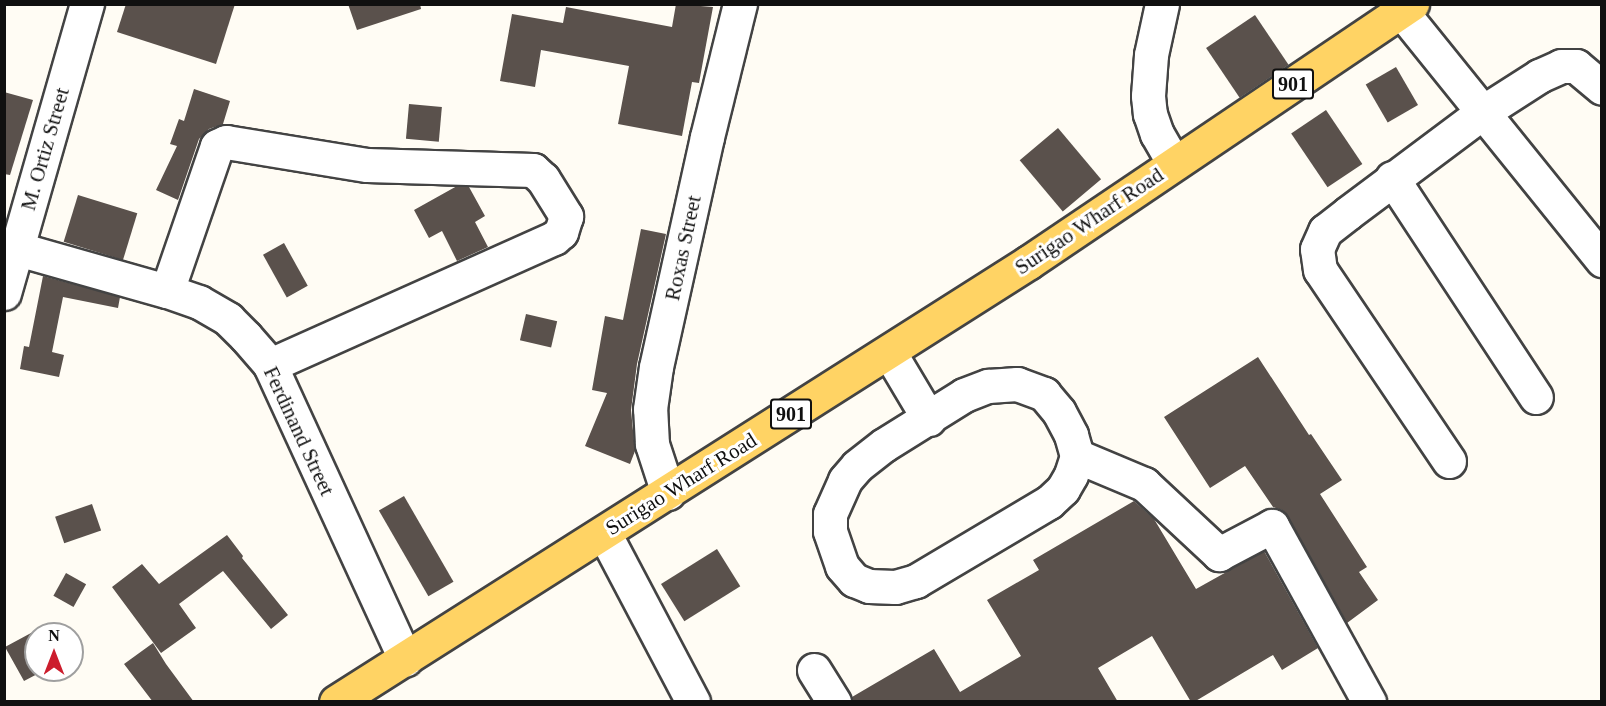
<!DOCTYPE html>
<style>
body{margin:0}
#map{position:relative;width:1606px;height:706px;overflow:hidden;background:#fffcf4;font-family:"Times New Roman",serif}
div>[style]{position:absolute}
.building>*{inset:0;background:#5a514c;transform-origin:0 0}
.roads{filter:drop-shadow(2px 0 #434343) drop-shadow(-2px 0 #434343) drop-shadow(0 2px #434343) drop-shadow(0 -2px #434343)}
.minor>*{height:33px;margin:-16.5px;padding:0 16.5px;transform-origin:16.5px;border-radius:16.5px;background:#fff}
.major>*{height:33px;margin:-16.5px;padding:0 16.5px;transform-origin:16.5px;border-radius:16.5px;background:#ffd364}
span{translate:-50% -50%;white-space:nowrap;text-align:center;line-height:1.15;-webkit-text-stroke:6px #fff;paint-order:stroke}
.shield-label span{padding:2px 4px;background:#fff;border:2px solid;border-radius:4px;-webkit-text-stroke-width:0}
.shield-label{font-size:20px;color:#101010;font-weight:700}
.street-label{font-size:21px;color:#101010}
.frame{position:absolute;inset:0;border:6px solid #101010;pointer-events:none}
.north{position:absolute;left:24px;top:622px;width:60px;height:60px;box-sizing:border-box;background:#fff;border:2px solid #9f9f9f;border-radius:50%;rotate:0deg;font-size:16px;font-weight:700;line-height:24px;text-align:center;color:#101010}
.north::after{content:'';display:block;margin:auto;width:21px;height:27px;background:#cc1d2d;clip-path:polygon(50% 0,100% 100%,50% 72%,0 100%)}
</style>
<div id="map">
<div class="building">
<i style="clip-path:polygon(126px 4px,235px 4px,216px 64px,117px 32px)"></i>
<i style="clip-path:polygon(348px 4px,420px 4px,421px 9px,357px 30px)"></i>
<i style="clip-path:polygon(676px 4px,713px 7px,699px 83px,692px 82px,682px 136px,618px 124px,629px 66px,541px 50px,535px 87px,500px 81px,512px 14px,563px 23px,566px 7px,672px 27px)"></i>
<i style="left:1255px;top:15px;width:60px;height:59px;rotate:56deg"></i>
<i style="left:1396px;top:67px;width:44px;height:35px;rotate:60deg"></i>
<i style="clip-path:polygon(194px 89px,230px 101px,223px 124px,209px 129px,199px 139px,178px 200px,156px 190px,177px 146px,170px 144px,179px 119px,184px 121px)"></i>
<i style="clip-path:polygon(4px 92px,33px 100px,10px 175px,4px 174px)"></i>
<i style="left:409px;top:104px;width:33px;height:35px;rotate:5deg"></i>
<i style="left:1326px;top:110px;width:65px;height:42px;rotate:56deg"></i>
<i style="left:1058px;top:128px;width:67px;height:50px;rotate:50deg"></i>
<i style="clip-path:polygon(457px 186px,469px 187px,485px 216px,475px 222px,488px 247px,457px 261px,442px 231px,429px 238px,414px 210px)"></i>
<i style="left:78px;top:195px;width:62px;height:49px;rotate:17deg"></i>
<i style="clip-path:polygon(641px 229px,666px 234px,637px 364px,631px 410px,635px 451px,630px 464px,585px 446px,607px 393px,592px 390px,605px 316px,623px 320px)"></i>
<i style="left:284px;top:243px;width:49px;height:24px;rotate:61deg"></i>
<i style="clip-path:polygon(43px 276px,120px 297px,118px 308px,63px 297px,52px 352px,64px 355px,59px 377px,20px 369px,24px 346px,29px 347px)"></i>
<i style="left:526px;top:314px;width:32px;height:27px;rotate:13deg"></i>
<i style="clip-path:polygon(1258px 357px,1309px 435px,1311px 434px,1342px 480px,1320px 494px,1367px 567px,1359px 572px,1378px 600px,1347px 623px,1288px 517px,1282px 510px,1273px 507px,1245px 466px,1210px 488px,1164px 417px)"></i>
<i style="left:404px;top:496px;width:99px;height:29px;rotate:60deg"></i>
<i style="clip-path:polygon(1134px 501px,1154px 519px,1196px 589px,1264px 551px,1318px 648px,1282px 670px,1273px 655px,1194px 702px,1191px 702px,1152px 636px,1098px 668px,1118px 702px,853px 702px,852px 697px,934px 649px,960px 692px,1021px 656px,987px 600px,1039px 570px,1033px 560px)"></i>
<i style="left:92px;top:504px;width:28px;height:39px;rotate:71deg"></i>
<i style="clip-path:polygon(227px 535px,243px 556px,242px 558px,288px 615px,271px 629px,223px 571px,179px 604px,196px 628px,161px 653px,112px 587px,142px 564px,159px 584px)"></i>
<i style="left:717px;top:549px;width:44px;height:66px;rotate:58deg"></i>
<i style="left:66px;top:573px;width:23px;height:26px;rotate:29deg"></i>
<i style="clip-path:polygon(44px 626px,48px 634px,36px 634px,36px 670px,45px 670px,24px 681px,5px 647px)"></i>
<i style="clip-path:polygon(153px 643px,166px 664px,194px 702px,153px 702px,124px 664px)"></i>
</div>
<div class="roads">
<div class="minor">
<i style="left:1162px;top:4px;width:52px;rotate:102.2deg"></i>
<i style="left:1151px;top:55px;width:41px;rotate:94.2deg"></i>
<i style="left:1148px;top:96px;width:18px;rotate:84deg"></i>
<i style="left:1150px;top:114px;width:21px;rotate:71deg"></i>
<i style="left:1157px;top:134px;width:34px;rotate:60deg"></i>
<i style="left:1402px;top:12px;width:319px;rotate:51.1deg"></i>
<i style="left:1392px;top:178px;width:262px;rotate:56.7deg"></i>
<i style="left:4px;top:245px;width:169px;rotate:15.8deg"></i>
<i style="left:167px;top:291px;width:34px;rotate:19deg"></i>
<i style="left:199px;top:302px;width:34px;rotate:30deg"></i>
<i style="left:228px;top:319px;width:25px;rotate:45deg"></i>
<i style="left:246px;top:337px;width:37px;rotate:49deg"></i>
<i style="left:270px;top:365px;width:324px;rotate:65.3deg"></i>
<i style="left:167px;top:291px;width:153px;rotate:-71deg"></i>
<i style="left:217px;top:146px;width:10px;rotate:-24deg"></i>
<i style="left:226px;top:142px;width:143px;rotate:9.3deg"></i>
<i style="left:367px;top:165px;width:166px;rotate:1.7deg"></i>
<i style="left:533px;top:170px;width:13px;rotate:42deg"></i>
<i style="left:543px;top:179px;width:44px;rotate:58.1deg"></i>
<i style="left:566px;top:216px;width:17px;rotate:107deg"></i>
<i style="left:561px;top:232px;width:9px;rotate:139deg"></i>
<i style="left:554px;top:238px;width:311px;rotate:155.9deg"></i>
<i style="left:4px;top:293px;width:301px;rotate:-74deg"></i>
<i style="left:889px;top:352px;width:78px;rotate:59.2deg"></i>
<i style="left:1017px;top:384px;width:29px;rotate:20deg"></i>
<i style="left:1044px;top:394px;width:23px;rotate:50deg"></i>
<i style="left:1059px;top:412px;width:26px;rotate:62deg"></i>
<i style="left:1071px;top:435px;width:22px;rotate:74deg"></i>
<i style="left:1077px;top:456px;width:20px;rotate:108deg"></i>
<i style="left:1071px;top:475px;width:16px;rotate:120deg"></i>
<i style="left:1063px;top:489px;width:19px;rotate:137deg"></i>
<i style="left:1049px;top:502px;width:155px;rotate:149.3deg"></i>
<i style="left:916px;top:581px;width:22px;rotate:164deg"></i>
<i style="left:895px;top:587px;width:26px;rotate:-178deg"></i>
<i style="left:869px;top:586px;width:16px;rotate:-158deg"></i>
<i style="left:854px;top:580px;width:18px;rotate:-131deg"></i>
<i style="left:842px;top:566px;width:37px;rotate:-109deg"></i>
<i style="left:830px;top:531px;width:17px;rotate:-90deg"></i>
<i style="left:830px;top:514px;width:37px;rotate:-66deg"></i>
<i style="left:845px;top:480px;width:18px;rotate:-49deg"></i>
<i style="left:857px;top:466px;width:34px;rotate:-38deg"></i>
<i style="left:884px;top:445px;width:94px;rotate:-32deg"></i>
<i style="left:964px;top:395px;width:26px;rotate:-21deg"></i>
<i style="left:988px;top:386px;width:29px;rotate:-4deg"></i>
<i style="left:1077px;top:456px;width:73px;rotate:22.7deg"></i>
<i style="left:1144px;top:484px;width:103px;rotate:43deg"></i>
<i style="left:1219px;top:554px;width:60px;rotate:-27.8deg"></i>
<i style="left:1272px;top:526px;width:201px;rotate:61.1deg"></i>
<i style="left:1449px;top:461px;width:230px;rotate:-124deg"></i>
<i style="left:1320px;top:270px;width:21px;rotate:-98deg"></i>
<i style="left:1317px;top:249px;width:20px;rotate:-66deg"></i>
<i style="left:1325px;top:231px;width:29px;rotate:-38deg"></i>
<i style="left:1348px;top:213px;width:169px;rotate:-36.8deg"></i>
<i style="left:1483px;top:112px;width:67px;rotate:-32.7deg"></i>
<i style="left:1539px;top:76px;width:24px;rotate:-24deg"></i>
<i style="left:1561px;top:66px;width:15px"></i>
<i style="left:1576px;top:66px;width:34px;rotate:40deg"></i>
<i style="left:668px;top:493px;width:52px;rotate:-108.1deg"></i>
<i style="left:652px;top:444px;width:35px;rotate:-93deg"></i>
<i style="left:650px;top:409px;width:42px;rotate:-81.9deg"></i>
<i style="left:656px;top:367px;width:236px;rotate:-77.5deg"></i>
<i style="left:707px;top:137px;width:137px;rotate:-76.1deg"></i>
<i style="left:604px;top:533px;width:191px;rotate:62.2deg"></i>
<i style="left:814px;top:670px;width:38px;rotate:58deg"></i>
</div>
<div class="major">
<i style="left:336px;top:702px;width:821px;rotate:-32.41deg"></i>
<i style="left:1029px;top:262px;width:462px;rotate:-34deg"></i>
</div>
</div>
<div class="shield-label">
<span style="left:1293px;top:84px">901</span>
<span style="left:791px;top:414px">901</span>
</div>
<div class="street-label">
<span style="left:45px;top:149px;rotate:-74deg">M. Ortiz Street</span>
<span style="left:1089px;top:221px;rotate:-34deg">Surigao Wharf Road</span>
<span style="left:683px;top:248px;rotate:-78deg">Roxas Street</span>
<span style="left:299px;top:431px;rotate:65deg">Ferdinand Street</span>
<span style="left:681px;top:484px;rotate:-32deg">Surigao Wharf Road</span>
</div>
<div class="frame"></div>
<div class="north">N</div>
</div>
